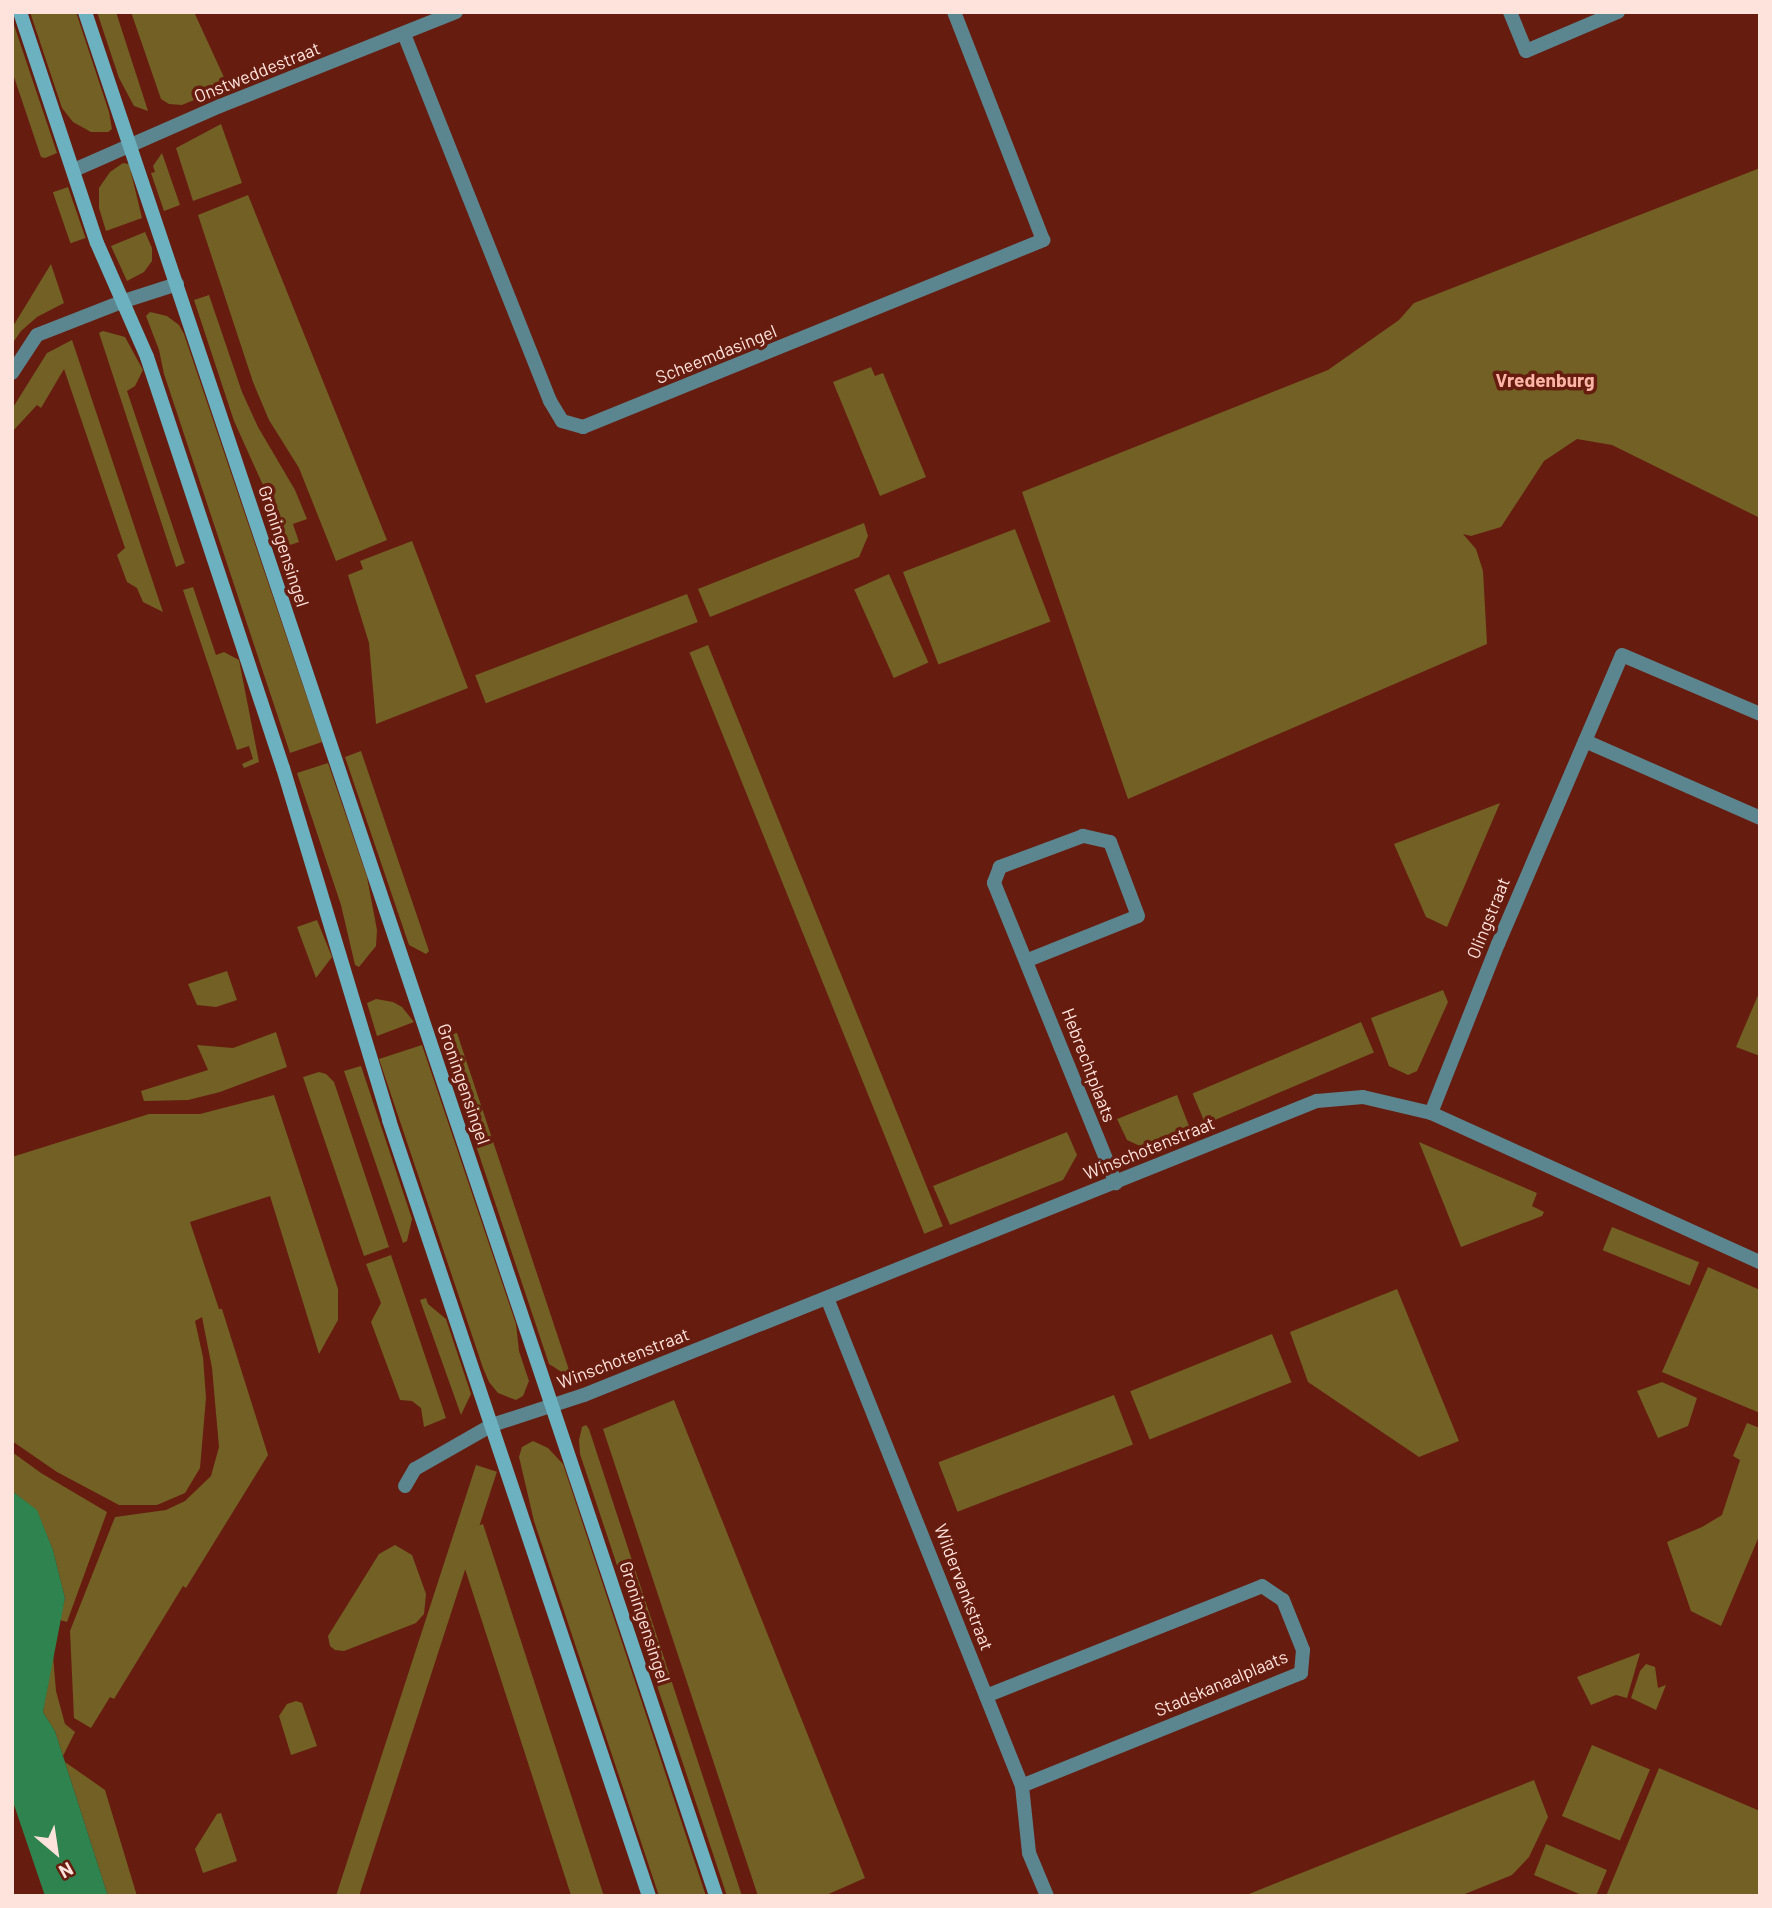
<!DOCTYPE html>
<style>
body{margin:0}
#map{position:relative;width:1772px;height:1908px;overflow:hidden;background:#661c0f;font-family:Barlow,sans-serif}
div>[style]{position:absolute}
.green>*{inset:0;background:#726025;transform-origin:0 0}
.water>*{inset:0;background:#2f834e}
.street>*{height:14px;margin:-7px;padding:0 7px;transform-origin:7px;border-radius:7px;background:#5c868f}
.secondary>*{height:14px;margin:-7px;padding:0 7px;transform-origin:7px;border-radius:7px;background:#6bb1c0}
span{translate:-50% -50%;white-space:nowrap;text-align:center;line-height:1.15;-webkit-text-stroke:7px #661c0f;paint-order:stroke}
.street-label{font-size:18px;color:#fee2dc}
.neighbourhood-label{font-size:19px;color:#fcb5a6;font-weight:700}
.frame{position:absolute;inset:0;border:14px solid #fee2dc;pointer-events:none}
.north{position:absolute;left:21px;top:1817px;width:70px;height:70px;-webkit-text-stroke:5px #661c0f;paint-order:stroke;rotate:151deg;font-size:19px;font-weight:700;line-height:28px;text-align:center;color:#fee2dc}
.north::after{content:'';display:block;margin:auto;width:24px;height:32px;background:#fee2dc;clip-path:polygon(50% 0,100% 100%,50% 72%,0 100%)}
</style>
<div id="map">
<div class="green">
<i style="clip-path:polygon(30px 12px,76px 12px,109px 112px,112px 129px,108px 132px,91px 132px,73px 122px,62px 108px)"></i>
<i style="clip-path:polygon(97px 12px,116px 12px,148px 111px,134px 106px,119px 78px)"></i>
<i style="clip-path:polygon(131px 12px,194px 12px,228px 86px,182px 105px,169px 104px,161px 99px)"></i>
<i style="clip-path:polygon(12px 19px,57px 153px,45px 158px,41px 157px,12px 71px)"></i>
<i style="clip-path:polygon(221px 124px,242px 183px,193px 201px,176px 148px)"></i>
<i style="clip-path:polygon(162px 153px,180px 205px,164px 211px,151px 173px,155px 172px,153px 166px)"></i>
<i style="clip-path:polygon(123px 163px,129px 164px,142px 218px,106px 231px,99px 208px,99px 188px,110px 172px)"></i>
<i style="clip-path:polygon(1760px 168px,1760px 518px,1612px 445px,1577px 439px,1544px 461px,1501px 527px,1471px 536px,1463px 534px,1476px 549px,1483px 571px,1487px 644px,1128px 799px,1022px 492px,1328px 370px,1399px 320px,1414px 303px)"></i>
<i style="left:68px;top:187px;width:54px;height:16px;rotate:71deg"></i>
<i style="clip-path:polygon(248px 195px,387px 540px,336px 561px,299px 468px,269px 420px,253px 382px,198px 215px)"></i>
<i style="clip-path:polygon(145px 232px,152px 248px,152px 261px,144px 272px,127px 281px,111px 246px)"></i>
<i style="clip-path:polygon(51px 264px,64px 303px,37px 317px,21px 331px,12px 344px,12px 328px)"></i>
<i style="clip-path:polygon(209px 295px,242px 392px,258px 427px,295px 490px,307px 519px,293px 524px,299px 542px,290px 545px,234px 421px,194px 300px)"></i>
<i style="clip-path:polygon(150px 312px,167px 316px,179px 325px,184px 334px,322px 742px,290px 753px,164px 374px,159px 350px,146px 316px)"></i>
<i style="clip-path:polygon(103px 331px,125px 337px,143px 370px,135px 386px,127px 391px,185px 563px,176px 567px,99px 333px)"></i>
<i style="clip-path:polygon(72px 340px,163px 612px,143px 602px,137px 588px,127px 582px,117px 555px,125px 548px,64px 369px,41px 408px,37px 405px,12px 432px,12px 409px,47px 353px)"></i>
<i style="clip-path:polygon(871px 367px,875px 376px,883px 373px,926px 477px,880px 496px,833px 382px)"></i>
<i style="clip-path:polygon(864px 523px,868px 536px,859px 557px,710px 617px,698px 589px)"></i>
<i style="left:1015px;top:529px;width:99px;height:120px;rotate:69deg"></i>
<i style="clip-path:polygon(412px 541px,468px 688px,376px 724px,369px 643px,348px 575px,363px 569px,360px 561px)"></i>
<i style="left:889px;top:574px;width:97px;height:38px;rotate:66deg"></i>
<i style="clip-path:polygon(193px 587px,216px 655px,224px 652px,239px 660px,259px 762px,244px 768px,242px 764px,253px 759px,249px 746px,237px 750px,183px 590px)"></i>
<i style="left:687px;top:594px;width:30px;height:227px;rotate:69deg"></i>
<i style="left:708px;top:645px;width:627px;height:20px;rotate:68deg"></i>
<i style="clip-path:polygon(361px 751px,429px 951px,426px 954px,409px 945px,345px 757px)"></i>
<i style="clip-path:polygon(328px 763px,367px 877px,377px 930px,376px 946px,359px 967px,355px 965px,341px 905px,297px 773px)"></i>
<i style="clip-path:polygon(1500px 803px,1447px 927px,1426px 917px,1394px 844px)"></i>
<i style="clip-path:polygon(317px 920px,332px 957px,316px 978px,297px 927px)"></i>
<i style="clip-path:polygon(227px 971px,237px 1000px,216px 1007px,197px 1005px,188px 984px)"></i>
<i style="clip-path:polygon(1443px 990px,1448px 1002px,1417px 1071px,1408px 1075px,1389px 1066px,1371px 1018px)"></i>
<i style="clip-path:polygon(1759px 993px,1760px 993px,1760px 1056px,1736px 1047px)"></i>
<i style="clip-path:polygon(376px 999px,393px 1002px,402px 1007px,414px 1022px,377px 1036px,367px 1003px)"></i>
<i style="left:1361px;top:1022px;width:33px;height:183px;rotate:67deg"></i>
<i style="clip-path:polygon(276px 1032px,287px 1067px,220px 1092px,188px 1100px,144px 1101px,141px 1091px,208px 1070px,197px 1045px,233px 1048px)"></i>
<i style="clip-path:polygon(457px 1033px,570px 1373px,568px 1376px,549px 1364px,440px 1038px)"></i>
<i style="clip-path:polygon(422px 1045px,516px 1324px,519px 1351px,529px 1381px,523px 1396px,516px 1400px,498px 1393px,489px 1382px,483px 1368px,379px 1059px)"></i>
<i style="clip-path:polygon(361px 1066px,412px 1219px,407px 1241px,403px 1243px,344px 1071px)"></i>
<i style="clip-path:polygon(319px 1072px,326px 1074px,334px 1082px,389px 1247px,364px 1256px,303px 1077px)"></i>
<i style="clip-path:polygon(274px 1095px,338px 1289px,338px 1320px,319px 1354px,270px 1196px,190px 1222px,219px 1309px,222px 1309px,268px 1455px,186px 1588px,183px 1586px,114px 1699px,110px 1697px,91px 1728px,74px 1718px,70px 1631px,115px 1517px,166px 1510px,185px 1501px,211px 1476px,219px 1447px,212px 1368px,202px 1317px,195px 1321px,203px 1357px,206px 1398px,200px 1468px,185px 1493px,157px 1505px,119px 1505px,57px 1472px,12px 1441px,12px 1157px,149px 1114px,200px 1114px)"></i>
<i style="clip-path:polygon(1177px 1095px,1189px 1126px,1140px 1146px,1127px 1140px,1117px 1119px)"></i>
<i style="clip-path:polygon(1067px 1132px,1077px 1155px,1063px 1180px,950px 1225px,933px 1186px)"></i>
<i style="clip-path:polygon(1419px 1142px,1537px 1193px,1532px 1206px,1544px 1212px,1542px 1216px,1461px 1247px)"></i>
<i style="left:1612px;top:1227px;width:94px;height:25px;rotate:22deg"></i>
<i style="clip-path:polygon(391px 1255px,446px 1418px,424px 1427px,421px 1408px,412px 1401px,400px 1400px,371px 1322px,381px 1303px,366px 1264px)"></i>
<i style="clip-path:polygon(1708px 1267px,1760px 1290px,1760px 1413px,1662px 1372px)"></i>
<i style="clip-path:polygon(1397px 1289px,1459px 1441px,1419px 1457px,1308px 1382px,1290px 1332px)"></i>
<i style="clip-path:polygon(426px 1298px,428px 1304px,446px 1319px,471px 1394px,461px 1415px,420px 1300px)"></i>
<i style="left:1272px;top:1334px;width:52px;height:153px;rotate:68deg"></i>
<i style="clip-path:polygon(1662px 1382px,1697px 1398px,1688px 1426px,1658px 1438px,1637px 1391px)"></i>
<i style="left:1114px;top:1395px;width:53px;height:188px;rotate:69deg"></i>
<i style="clip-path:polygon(674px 1400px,865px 1878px,824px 1896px,758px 1896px,603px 1429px)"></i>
<i style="clip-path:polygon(1747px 1423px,1760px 1428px,1760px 1534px,1721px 1626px,1691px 1611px,1667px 1542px,1702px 1527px,1722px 1515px,1740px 1460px,1733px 1456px)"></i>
<i style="clip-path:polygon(586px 1425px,589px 1429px,742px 1896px,727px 1896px,580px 1454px,579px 1440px,582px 1427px)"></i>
<i style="clip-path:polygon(533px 1441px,548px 1448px,563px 1464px,706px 1896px,659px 1896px,534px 1521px,519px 1457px,522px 1447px)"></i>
<i style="clip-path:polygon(12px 1452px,41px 1473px,107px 1512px,67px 1622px,60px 1620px,65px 1598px,53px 1550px,37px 1511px,12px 1491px)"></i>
<i style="left:476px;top:1465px;width:22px;height:454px;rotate:18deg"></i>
<i style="left:483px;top:1524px;width:392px;height:31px;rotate:72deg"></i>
<i style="clip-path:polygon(395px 1545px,412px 1555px,426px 1594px,424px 1614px,416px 1623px,344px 1651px,335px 1650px,330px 1646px,328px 1636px,379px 1554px)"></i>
<i style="clip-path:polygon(1640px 1653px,1627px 1698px,1616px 1695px,1591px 1705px,1577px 1677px)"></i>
<i style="clip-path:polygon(53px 1655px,56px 1691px,65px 1724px,75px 1732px,63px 1756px,55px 1731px,43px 1712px)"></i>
<i style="clip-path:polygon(1646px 1664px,1655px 1667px,1658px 1688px,1666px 1685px,1656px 1710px,1631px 1698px,1640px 1671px)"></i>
<i style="clip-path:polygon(296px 1701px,302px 1703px,317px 1746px,291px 1755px,279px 1716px,287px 1704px)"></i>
<i style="left:1592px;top:1745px;width:63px;height:77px;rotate:23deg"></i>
<i style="clip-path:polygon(65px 1762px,105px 1790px,137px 1896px,108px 1896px)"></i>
<i style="clip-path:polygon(1659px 1768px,1760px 1811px,1760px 1896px,1606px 1896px)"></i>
<i style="clip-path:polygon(1534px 1780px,1548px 1817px,1529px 1857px,1512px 1875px,1460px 1896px,1244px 1896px)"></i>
<i style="clip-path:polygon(221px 1813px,237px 1861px,203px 1873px,195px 1849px,217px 1814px)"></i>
<i style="clip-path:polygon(1546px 1844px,1607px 1870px,1596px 1896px,1584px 1896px,1534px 1875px)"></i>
</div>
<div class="water">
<i style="clip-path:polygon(12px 1491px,37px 1510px,53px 1550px,65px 1598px,43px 1712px,55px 1731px,108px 1896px,45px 1896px,12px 1799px)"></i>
</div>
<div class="street">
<i style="left:1510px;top:12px;width:42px;rotate:67.7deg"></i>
<i style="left:1526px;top:51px;width:100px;rotate:-23deg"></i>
<i style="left:404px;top:34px;width:395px;rotate:68.3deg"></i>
<i style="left:550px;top:401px;width:23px;rotate:59deg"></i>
<i style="left:562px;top:421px;width:22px;rotate:16deg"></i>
<i style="left:583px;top:427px;width:497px;rotate:-22.1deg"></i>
<i style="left:1043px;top:240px;width:245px;rotate:-111.3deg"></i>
<i style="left:74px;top:170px;width:159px;rotate:-23.7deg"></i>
<i style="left:220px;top:106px;width:254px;rotate:-21.7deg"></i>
<i style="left:12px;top:373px;width:45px;rotate:-56.7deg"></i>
<i style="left:37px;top:335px;width:90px;rotate:-21.4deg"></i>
<i style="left:121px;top:302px;width:59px;rotate:-17.8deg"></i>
<i style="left:1585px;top:741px;width:191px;rotate:23.7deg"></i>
<i style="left:1028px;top:960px;width:118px;rotate:-21.8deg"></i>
<i style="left:1138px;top:916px;width:79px;rotate:-110.7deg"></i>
<i style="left:1110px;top:842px;width:28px;rotate:-167deg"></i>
<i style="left:1083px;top:836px;width:89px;rotate:159.5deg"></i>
<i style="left:1000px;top:867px;width:17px;rotate:111deg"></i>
<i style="left:994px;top:883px;width:324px;rotate:67.9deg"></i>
<i style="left:1431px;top:1113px;width:182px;rotate:-68.4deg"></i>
<i style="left:1498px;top:944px;width:314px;rotate:-66.8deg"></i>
<i style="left:1622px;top:655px;width:150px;rotate:23.1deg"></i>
<i style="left:827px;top:1298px;width:526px;rotate:68.22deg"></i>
<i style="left:1022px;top:1786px;width:67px;rotate:84deg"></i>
<i style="left:1029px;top:1853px;width:47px;rotate:67.3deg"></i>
<i style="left:405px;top:1486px;width:20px;rotate:-60deg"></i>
<i style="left:415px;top:1469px;width:89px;rotate:-29.7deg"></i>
<i style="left:492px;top:1425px;width:97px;rotate:-18.1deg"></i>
<i style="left:584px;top:1395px;width:790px;rotate:-21.86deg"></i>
<i style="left:1317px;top:1101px;width:46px;rotate:-5deg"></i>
<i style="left:1363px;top:1097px;width:70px;rotate:13.2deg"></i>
<i style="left:1431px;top:1113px;width:361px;rotate:24.4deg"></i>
<i style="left:986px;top:1696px;width:297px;rotate:-21.7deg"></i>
<i style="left:1262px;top:1586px;width:25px;rotate:34deg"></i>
<i style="left:1283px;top:1600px;width:54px;rotate:68.2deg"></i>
<i style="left:1303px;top:1650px;width:23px;rotate:95deg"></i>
<i style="left:1301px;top:1673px;width:301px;rotate:158deg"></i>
</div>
<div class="secondary">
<i style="left:20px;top:12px;width:243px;rotate:71.6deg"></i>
<i style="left:97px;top:243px;width:124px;rotate:66.3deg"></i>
<i style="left:147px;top:357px;width:433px;rotate:71.7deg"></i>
<i style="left:283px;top:768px;width:368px;rotate:73.2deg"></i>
<i style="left:389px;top:1120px;width:818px;rotate:71.48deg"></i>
<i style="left:85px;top:12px;width:1987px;rotate:71.48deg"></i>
</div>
<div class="street-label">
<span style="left:257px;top:72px;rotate:-22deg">Onstweddestraat</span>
<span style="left:716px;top:354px;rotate:-22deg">Scheemdasingel</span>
<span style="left:284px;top:546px;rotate:72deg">Groningensingel</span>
<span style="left:1488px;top:918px;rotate:-68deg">Olingstraat</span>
<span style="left:1089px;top:1065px;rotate:69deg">Hebrechtplaats</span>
<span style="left:464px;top:1084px;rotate:71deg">Groningensingel</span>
<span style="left:1149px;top:1148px;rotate:-22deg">Winschotenstraat</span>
<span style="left:623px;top:1358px;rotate:-21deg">Winschotenstraat</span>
<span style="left:964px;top:1587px;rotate:69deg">Wildervankstraat</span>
<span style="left:645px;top:1622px;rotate:72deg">Groningensingel</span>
<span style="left:1221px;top:1683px;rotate:-23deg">Stadskanaalplaats</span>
</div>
<div class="neighbourhood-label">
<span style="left:1545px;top:380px">Vredenburg</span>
</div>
<div class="frame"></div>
<div class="north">N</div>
</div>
